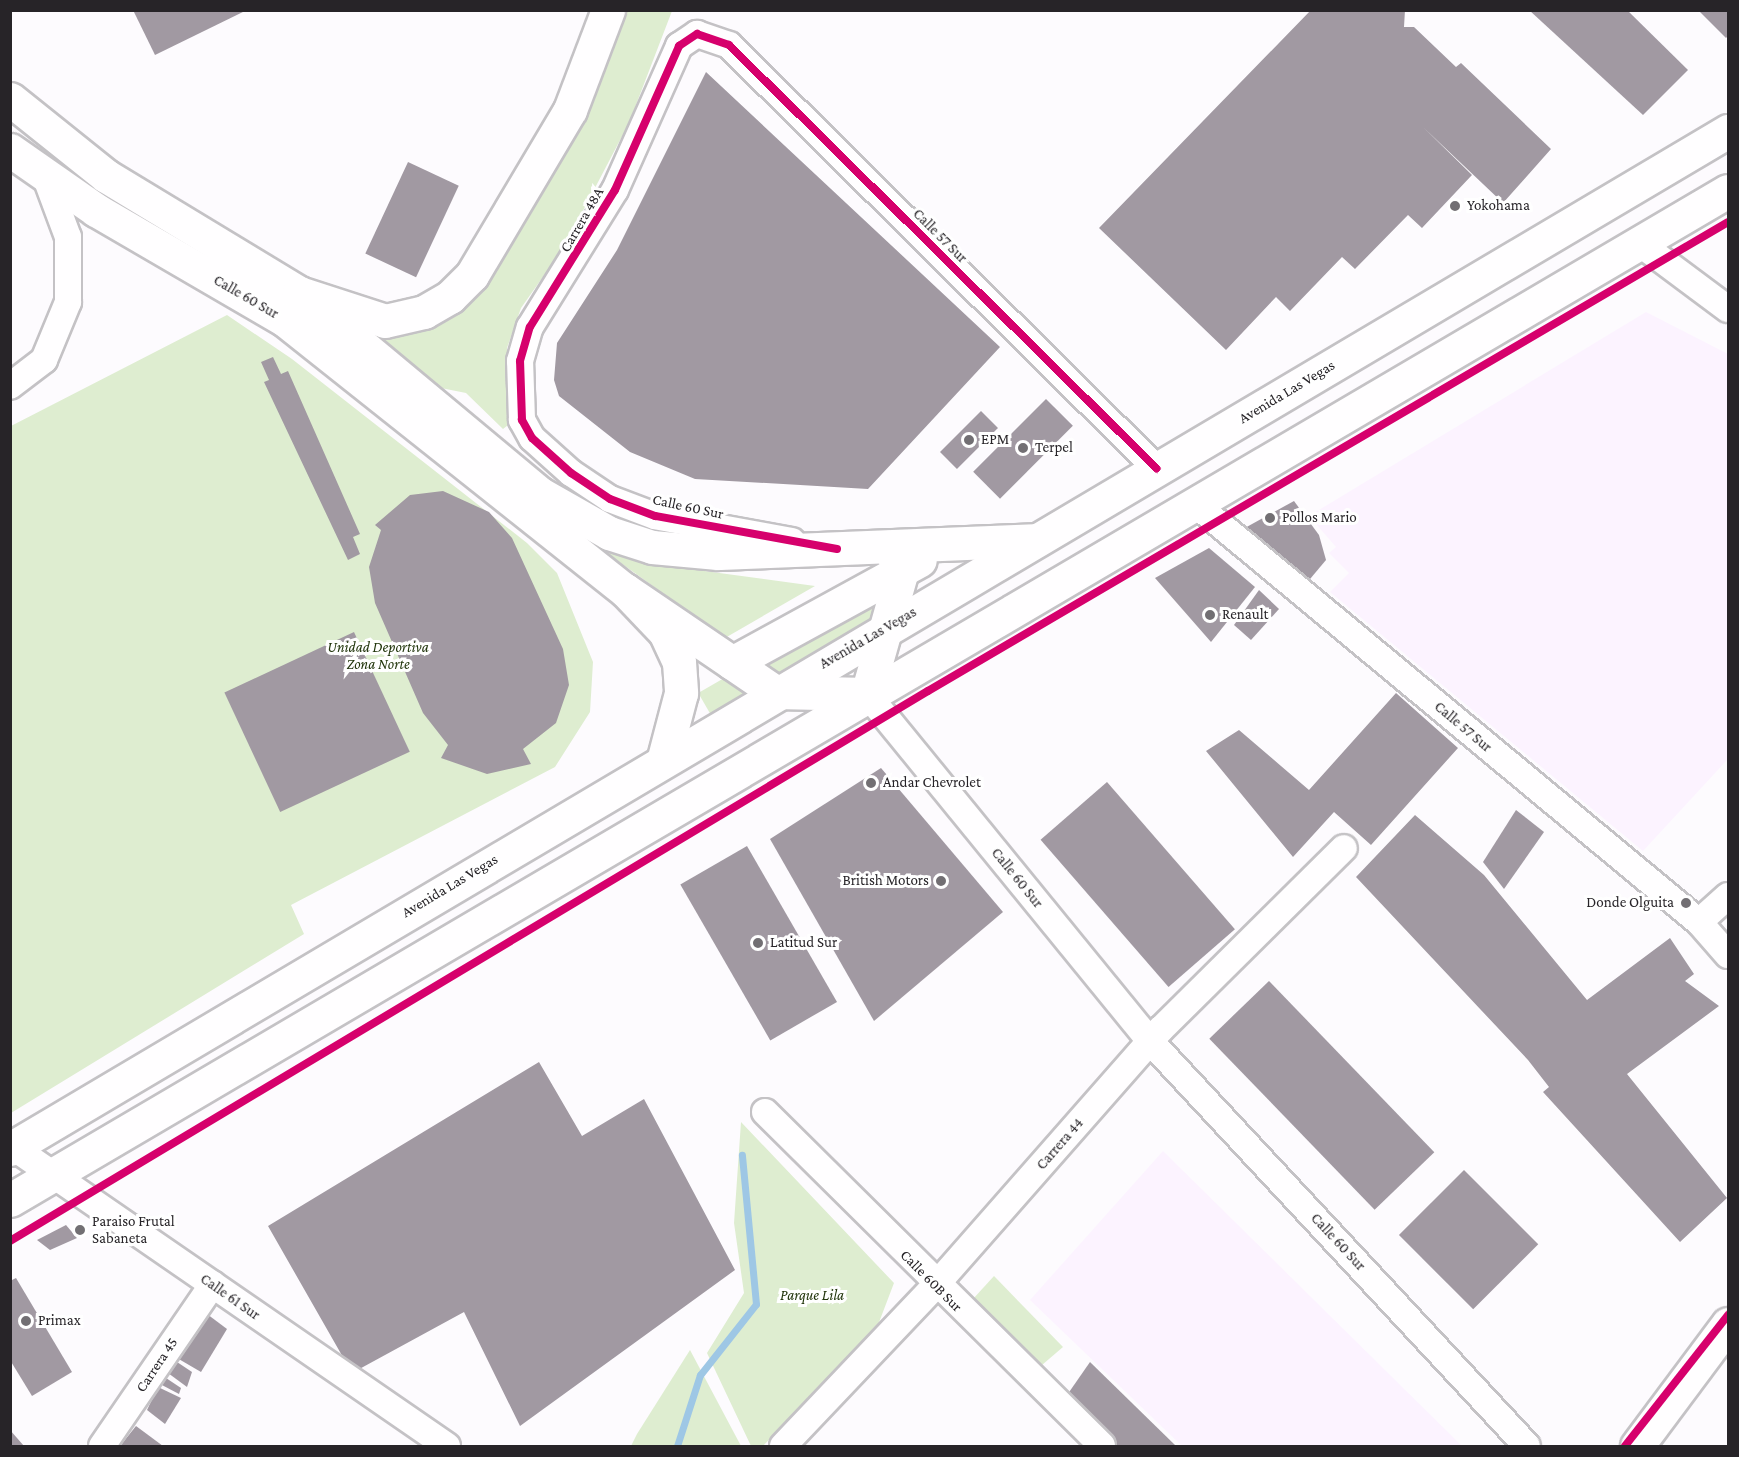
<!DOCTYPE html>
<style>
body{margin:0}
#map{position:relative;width:1739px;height:1457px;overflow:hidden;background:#fdfbfe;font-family:"Crimson Pro",serif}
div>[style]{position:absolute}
.built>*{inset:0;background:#fcf3ff}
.green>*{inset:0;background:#deedd0;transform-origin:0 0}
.stream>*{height:7px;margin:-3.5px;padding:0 3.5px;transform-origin:3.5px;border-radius:3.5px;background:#9ec7e5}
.building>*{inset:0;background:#a199a2;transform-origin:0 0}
.roads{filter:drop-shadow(2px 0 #c4c2c5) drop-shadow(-2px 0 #c4c2c5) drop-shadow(0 2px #c4c2c5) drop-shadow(0 -2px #c4c2c5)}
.street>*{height:26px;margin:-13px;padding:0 13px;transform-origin:13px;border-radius:13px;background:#fffeff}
.secondary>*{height:33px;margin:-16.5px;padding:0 16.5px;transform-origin:16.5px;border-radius:16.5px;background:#fffeff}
.primary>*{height:33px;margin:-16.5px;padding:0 16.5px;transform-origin:16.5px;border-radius:16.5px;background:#fffeff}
.highway>*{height:33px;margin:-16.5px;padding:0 16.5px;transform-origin:16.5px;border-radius:16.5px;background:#fffeff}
.cycleway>*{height:8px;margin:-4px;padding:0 4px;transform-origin:4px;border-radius:4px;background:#d6006c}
.dots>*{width:16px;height:16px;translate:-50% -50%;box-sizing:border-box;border:3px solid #fff;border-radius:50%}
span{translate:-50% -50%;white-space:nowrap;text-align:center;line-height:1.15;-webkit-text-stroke:6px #fff;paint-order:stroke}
.poi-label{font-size:15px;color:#272428}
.left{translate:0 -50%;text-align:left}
.right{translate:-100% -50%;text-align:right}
.street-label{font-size:15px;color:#272428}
.park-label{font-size:15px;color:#21350b;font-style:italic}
.frame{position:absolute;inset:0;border:12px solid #272428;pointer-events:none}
</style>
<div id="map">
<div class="built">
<i style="clip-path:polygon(1646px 312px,1728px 354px,1728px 759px,1643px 851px,1330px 592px,1349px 573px,1329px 553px,1336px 547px,1309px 516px)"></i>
<i style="clip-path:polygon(1163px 1151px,1462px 1446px,1182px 1446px,1030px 1300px)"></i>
</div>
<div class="green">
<i style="clip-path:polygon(622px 11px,672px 11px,629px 123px,564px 247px,521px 308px,507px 348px,507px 384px,516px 419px,503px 429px,466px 393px,431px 386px,369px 330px,418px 330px,452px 317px,481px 287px,597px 93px)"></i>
<i style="clip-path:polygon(227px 315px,292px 359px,527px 543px,557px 573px,593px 662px,590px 712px,555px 767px,291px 905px,304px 934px,11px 1113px,11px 426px)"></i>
<i style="clip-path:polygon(575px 530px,633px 556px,682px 568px,815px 586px,725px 638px)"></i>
<i style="left:868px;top:595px;width:30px;height:196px;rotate:60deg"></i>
<i style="clip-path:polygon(741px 1122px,894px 1283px,878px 1325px,763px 1446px,751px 1446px,707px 1353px,744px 1293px,734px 1223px)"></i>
<i style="clip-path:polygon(994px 1276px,1063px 1347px,1042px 1365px,973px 1299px)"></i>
<i style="clip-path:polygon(690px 1350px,741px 1446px,631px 1446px,637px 1434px)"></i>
</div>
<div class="stream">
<i style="left:677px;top:1446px;width:75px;rotate:-72.1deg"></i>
<i style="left:700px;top:1375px;width:90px;rotate:-51.7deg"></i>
<i style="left:756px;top:1304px;width:150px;rotate:-95.4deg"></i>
</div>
<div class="building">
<i style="clip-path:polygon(133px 10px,247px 10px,155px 55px)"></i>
<i style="clip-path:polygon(1311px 10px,1405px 10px,1404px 27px,1414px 27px,1456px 67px,1461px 63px,1551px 149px,1503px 203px,1423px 127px,1472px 175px,1422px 228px,1408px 215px,1355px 269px,1342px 257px,1290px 311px,1276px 297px,1226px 350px,1099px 228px)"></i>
<i style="clip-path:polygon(1529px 10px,1627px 10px,1688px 70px,1643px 115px)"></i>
<i style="clip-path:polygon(1698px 10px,1728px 10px,1728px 36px,1726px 38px)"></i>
<i style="clip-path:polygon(706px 72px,1000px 347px,868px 489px,695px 479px,630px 452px,559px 396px,554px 380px,557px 343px,617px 250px)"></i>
<i style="left:408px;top:162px;width:56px;height:101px;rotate:25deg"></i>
<i style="clip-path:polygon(273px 357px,281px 374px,288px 371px,360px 534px,353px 537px,360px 554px,348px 560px,264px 382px,269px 380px,261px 362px)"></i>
<i style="left:1046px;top:399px;width:38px;height:103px;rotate:45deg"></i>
<i style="left:981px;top:411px;width:24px;height:58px;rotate:45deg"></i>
<i style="clip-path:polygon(443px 491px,489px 512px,512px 538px,563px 649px,569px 685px,556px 723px,523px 749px,531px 764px,487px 774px,441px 758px,448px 745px,423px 713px,375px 603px,369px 567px,381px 530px,375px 525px,410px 495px)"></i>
<i style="clip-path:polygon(1294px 501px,1319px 535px,1326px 560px,1305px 585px,1243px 529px)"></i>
<i style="clip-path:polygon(1209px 548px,1255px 587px,1211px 642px,1155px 578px)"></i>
<i style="clip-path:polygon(1259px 590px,1279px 609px,1251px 640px,1234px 625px)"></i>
<i style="left:354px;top:632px;width:132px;height:143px;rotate:65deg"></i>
<i style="clip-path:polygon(1396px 693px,1458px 748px,1371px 845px,1334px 812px,1293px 857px,1206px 751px,1239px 730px,1309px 790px)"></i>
<i style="clip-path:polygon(881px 768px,1003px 912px,874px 1021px,770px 839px)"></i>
<i style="left:1107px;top:782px;width:195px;height:88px;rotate:49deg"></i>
<i style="clip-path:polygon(1516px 810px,1544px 832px,1504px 889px,1483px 862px)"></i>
<i style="clip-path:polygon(1415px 815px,1484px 875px,1587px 1000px,1670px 938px,1694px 974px,1685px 981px,1719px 1006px,1627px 1074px,1727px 1198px,1680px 1242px,1543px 1092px,1549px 1087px,1528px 1060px,1356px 877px)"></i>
<i style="left:747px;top:846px;width:180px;height:77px;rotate:60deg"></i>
<i style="left:1269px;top:981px;width:238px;height:83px;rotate:46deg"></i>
<i style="clip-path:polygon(539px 1062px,582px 1136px,644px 1099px,735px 1270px,520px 1426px,464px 1312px,352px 1373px,268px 1226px)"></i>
<i style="left:1464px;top:1170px;width:105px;height:92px;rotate:45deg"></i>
<i style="clip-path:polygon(66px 1225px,77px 1238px,50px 1250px,37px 1240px)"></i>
<i style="clip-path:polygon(16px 1278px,72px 1372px,32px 1396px,10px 1360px,10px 1281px)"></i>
<i style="clip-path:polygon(207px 1314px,227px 1329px,201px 1372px,177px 1358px)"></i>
<i style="clip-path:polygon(174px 1360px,192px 1372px,187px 1387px,168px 1373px)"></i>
<i style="clip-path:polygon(1090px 1362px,1176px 1446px,1115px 1446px,1065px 1398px)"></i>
<i style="clip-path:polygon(163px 1376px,181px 1388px,179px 1394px,160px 1384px)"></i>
<i style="clip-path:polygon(158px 1387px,181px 1398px,165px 1424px,147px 1410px)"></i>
<i style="clip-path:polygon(136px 1426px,163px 1446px,120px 1446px)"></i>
<i style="clip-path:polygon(10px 1430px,24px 1446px,10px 1446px)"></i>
</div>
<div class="roads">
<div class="street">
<i style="left:1638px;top:242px;width:112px;rotate:36.7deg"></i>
<i style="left:10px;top:386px;width:43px;rotate:-37.4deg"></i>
<i style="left:44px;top:360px;width:63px;rotate:-67.5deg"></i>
<i style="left:68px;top:302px;width:65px;rotate:-90deg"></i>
<i style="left:68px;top:237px;width:63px;rotate:-110.4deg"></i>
<i style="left:1194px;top:503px;width:656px;rotate:39.68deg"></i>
<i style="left:1699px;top:922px;width:44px;rotate:48.7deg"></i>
<i style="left:792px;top:541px;width:139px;rotate:-169.7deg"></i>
<i style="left:655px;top:516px;width:48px;rotate:-159.3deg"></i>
<i style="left:610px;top:499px;width:47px;rotate:-146.3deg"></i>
<i style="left:571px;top:473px;width:52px;rotate:-138.1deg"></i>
<i style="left:532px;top:438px;width:21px;rotate:-119deg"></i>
<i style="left:522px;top:420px;width:59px;rotate:-91.9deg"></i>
<i style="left:520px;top:361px;width:35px;rotate:-74deg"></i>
<i style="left:530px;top:327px;width:161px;rotate:-58.2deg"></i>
<i style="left:615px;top:190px;width:158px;rotate:-66deg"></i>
<i style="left:679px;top:46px;width:22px;rotate:-34deg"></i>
<i style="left:697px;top:34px;width:34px;rotate:19deg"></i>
<i style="left:729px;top:45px;width:602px;rotate:44.73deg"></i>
<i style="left:867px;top:694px;width:448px;rotate:50.8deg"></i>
<i style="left:1150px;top:1041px;width:553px;rotate:47.05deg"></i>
<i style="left:1699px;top:922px;width:39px;rotate:-42deg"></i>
<i style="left:765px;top:1112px;width:474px;rotate:44.7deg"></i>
<i style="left:13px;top:1147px;width:527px;rotate:34.56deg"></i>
<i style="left:102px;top:1446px;width:196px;rotate:-55.6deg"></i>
<i style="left:783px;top:1446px;width:221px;rotate:-46.5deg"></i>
<i style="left:935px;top:1286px;width:342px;rotate:-48.7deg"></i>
<i style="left:1161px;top:1029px;width:257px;rotate:-44.7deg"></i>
</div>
<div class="secondary">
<i style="left:10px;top:99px;width:123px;rotate:38.7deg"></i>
<i style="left:106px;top:176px;width:226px;rotate:31.2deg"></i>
<i style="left:299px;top:293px;width:312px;rotate:39.8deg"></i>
<i style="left:539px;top:493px;width:81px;rotate:29.7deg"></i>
<i style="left:609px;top:533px;width:45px;rotate:18deg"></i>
<i style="left:652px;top:547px;width:66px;rotate:5.2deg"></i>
<i style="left:718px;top:553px;width:318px;rotate:-2.3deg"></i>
<i style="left:10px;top:150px;width:105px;rotate:34.9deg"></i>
<i style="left:96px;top:210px;width:219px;rotate:30.2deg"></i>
<i style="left:285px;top:320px;width:434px;rotate:38.5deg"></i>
<i style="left:625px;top:590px;width:181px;rotate:34.2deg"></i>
<i style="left:775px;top:692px;width:92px;rotate:1.2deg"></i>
<i style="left:732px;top:663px;width:214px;rotate:-28.7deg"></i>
<i style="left:1637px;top:1446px;width:152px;rotate:-53.3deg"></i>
</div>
<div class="primary">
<i style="left:625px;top:590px;width:58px;rotate:46.4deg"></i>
<i style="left:665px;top:632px;width:33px;rotate:65deg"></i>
<i style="left:679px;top:662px;width:31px;rotate:86deg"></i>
<i style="left:681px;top:693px;width:67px;rotate:104.7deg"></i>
<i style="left:867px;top:694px;width:129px;rotate:-74.2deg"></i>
<i style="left:902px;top:570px;width:27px;rotate:-121deg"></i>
<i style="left:10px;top:1149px;width:1997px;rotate:-30.65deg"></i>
<i style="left:10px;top:1200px;width:1992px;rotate:-30.43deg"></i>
</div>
<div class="highway">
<i style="left:299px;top:293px;width:90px;rotate:18deg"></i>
<i style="left:385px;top:321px;width:40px;rotate:-13deg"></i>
<i style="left:424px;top:312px;width:30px;rotate:-30deg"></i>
<i style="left:450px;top:297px;width:31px;rotate:-45deg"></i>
<i style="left:472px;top:275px;width:192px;rotate:-59.3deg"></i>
<i style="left:570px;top:110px;width:107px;rotate:-69.2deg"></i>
</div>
</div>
<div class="cycleway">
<i style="left:837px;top:549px;width:185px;rotate:-169.7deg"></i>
<i style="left:655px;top:516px;width:48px;rotate:-159.3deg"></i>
<i style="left:610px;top:499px;width:47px;rotate:-146.3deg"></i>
<i style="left:571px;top:473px;width:52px;rotate:-138.1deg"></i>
<i style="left:532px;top:438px;width:21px;rotate:-119deg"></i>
<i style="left:522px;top:420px;width:59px;rotate:-91.9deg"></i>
<i style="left:520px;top:361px;width:35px;rotate:-74deg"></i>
<i style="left:530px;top:327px;width:161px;rotate:-58.2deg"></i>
<i style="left:615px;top:190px;width:158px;rotate:-66deg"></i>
<i style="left:679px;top:46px;width:22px;rotate:-34deg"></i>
<i style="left:697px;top:34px;width:34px;rotate:19deg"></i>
<i style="left:729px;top:45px;width:602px;rotate:44.73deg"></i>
<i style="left:10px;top:1241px;width:1070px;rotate:-30.93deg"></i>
<i style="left:928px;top:691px;width:927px;rotate:-30.38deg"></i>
<i style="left:1625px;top:1446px;width:167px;rotate:-51.8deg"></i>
</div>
<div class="dots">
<i style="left:1455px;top:206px;background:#726f73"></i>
<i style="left:969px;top:440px;background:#726f73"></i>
<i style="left:1023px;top:448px;background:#726f73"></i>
<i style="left:1270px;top:518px;background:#726f73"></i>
<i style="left:1210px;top:615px;background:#726f73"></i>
<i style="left:871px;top:783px;background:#726f73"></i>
<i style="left:941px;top:881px;background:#726f73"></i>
<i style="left:1686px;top:903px;background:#726f73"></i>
<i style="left:758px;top:943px;background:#726f73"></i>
<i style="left:80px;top:1230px;background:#726f73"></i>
<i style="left:26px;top:1321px;background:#726f73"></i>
</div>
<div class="poi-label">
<span class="left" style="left:1467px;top:206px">Yokohama</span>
<span class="left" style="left:981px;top:440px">EPM</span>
<span class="left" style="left:1035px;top:448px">Terpel</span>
<span class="left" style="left:1282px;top:518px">Pollos Mario</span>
<span class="left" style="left:1222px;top:615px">Renault</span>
<span class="left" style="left:883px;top:783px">Andar Chevrolet</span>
<span class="right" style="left:929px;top:881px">British Motors</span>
<span class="right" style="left:1674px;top:903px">Donde Olguita</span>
<span class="left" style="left:770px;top:943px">Latitud Sur</span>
<span class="left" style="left:92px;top:1230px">Paraiso Frutal<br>Sabaneta</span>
<span class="left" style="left:38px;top:1321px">Primax</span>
</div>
<div class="street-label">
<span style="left:582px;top:220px;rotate:-60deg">Carrera 48A</span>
<span style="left:940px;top:236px;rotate:45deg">Calle 57 Sur</span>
<span style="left:246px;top:297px;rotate:30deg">Calle 60 Sur</span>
<span style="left:1287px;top:392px;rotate:-31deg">Avenida Las Vegas</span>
<span style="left:688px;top:507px;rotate:12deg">Calle 60 Sur</span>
<span style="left:868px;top:638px;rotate:-30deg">Avenida Las Vegas</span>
<span style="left:1463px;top:727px;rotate:40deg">Calle 57 Sur</span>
<span style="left:1017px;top:878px;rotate:51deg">Calle 60 Sur</span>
<span style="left:450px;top:886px;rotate:-31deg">Avenida Las Vegas</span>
<span style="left:1060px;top:1144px;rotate:-49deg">Carrera 44</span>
<span style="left:1338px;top:1242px;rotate:47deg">Calle 60 Sur</span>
<span style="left:931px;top:1281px;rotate:45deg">Calle 60B Sur</span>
<span style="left:230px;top:1297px;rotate:35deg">Calle 61 Sur</span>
<span style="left:157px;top:1365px;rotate:-56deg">Carrera 45</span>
</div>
<div class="park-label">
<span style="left:378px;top:656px">Unidad Deportiva<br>Zona Norte</span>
<span style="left:812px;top:1296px">Parque Lila</span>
</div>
<div class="frame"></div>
</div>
